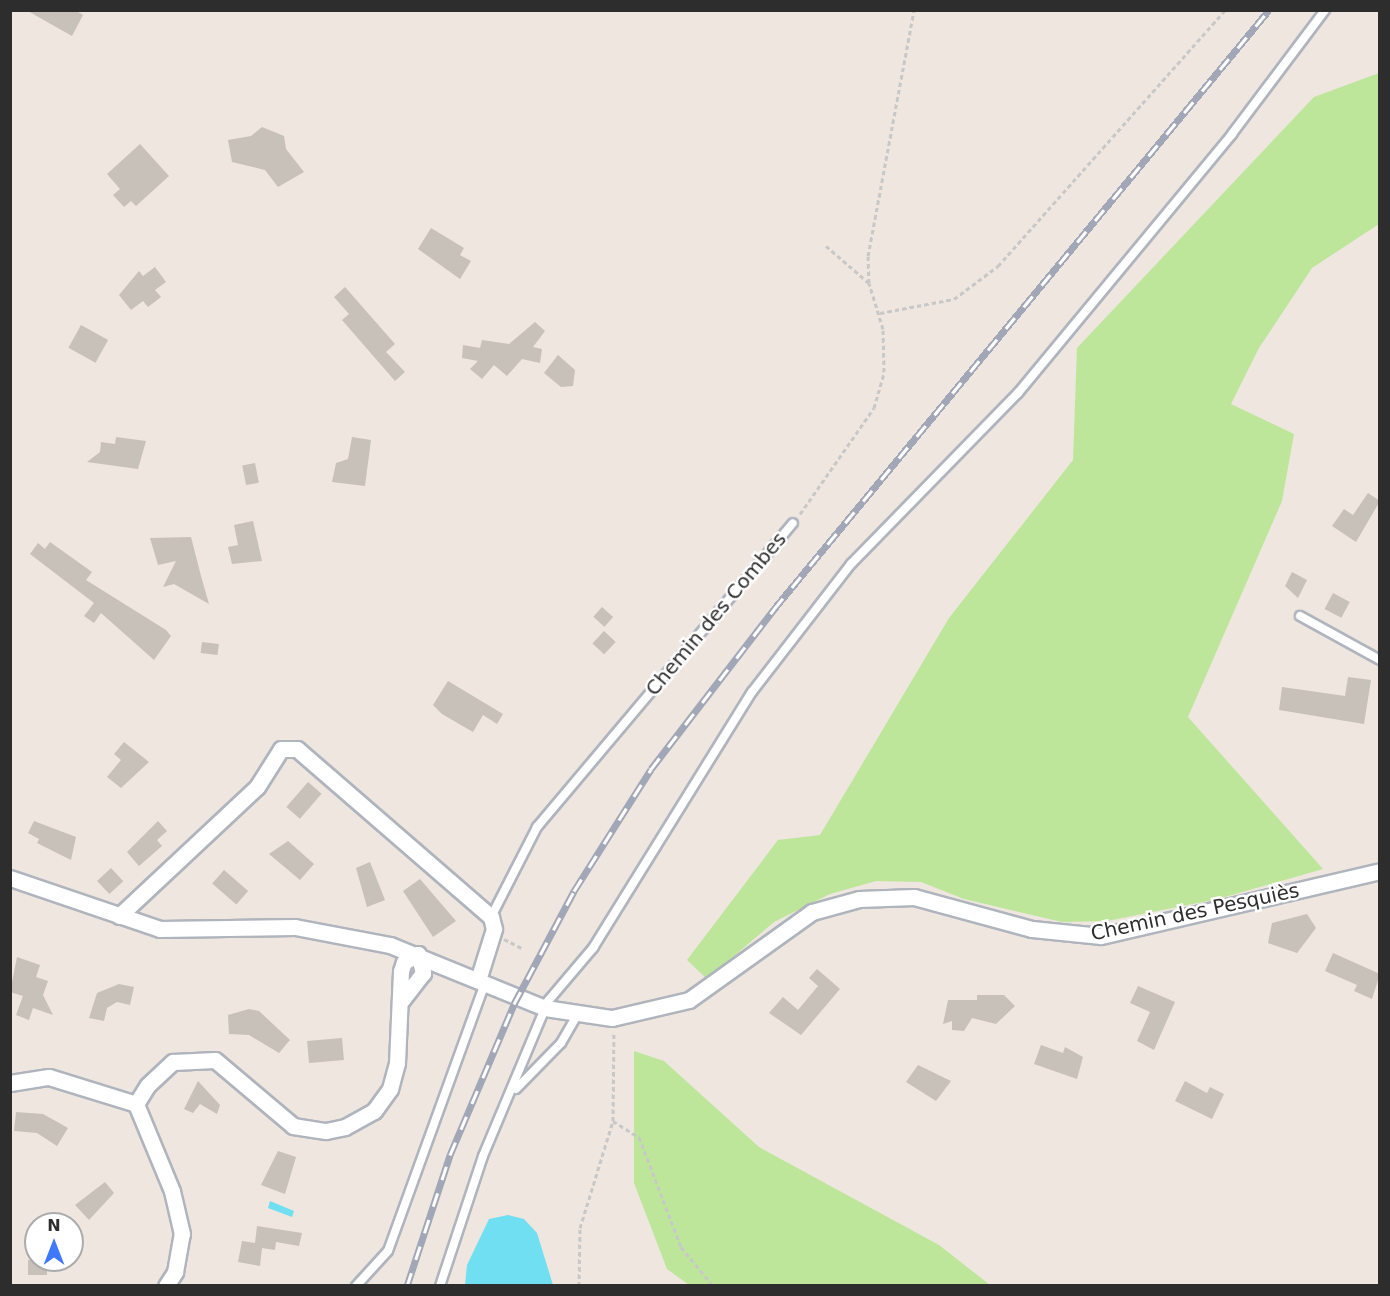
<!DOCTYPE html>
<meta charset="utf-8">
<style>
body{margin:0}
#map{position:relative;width:1390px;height:1296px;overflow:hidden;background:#eee6df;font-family:"DejaVu Sans",sans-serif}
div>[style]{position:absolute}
.green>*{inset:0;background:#bde69b}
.water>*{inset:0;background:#71dff2}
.building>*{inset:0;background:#c7c1ba;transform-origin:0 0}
.path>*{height:3px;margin-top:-1.5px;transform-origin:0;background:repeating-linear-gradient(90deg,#c8c8c8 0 4.5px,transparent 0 7.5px)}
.roads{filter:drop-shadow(2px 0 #afb4bd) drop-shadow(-2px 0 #afb4bd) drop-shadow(0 2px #afb4bd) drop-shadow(0 -2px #afb4bd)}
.lane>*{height:8px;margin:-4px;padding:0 4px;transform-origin:4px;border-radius:4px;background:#fff}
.street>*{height:15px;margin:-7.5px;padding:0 7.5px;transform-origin:7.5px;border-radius:7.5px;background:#fff}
.rail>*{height:7px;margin-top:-3.5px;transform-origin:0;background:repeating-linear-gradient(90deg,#fff 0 14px,#a1a7b7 0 28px);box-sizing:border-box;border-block:2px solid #a1a7b7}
span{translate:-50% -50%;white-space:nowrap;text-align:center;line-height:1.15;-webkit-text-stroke:5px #fff;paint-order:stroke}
.street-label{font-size:20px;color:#2d2d2d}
.frame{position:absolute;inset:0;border:12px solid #2d2d2d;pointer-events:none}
.north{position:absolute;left:24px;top:1212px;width:60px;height:60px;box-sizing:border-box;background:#fff;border:2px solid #ababab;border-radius:50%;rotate:0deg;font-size:16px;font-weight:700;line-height:24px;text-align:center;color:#2d2d2d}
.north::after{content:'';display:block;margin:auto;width:21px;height:27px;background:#3d78fe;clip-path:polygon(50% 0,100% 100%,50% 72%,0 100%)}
</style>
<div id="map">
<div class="green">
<i style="clip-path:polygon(1379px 73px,1379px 224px,1312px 268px,1259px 348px,1231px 404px,1294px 434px,1282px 501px,1188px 717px,1323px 869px,1218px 899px,1107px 921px,1062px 922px,964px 899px,921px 882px,876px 881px,830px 894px,774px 922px,707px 979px,687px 960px,778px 840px,820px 835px,949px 618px,1073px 460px,1077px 348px,1314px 97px)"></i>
<i style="clip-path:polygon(634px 1051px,664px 1061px,759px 1147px,939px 1245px,990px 1285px,689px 1285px,667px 1269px,634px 1183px)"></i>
</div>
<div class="water">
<i style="clip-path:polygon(270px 1201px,294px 1211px,292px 1217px,268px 1208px)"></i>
<i style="clip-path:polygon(508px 1215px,524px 1219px,537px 1233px,553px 1285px,465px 1285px,467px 1265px,489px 1219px)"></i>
</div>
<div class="building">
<i style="clip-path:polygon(26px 10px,75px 10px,83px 15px,72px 36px)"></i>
<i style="clip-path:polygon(262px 127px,284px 136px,286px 149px,304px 172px,278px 187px,265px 170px,232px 162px,228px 140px,251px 136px)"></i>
<i style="clip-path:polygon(140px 144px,169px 176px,136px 206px,131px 201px,124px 207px,113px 195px,120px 189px,107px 174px)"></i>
<i style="clip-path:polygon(431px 228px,464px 248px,460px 255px,471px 261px,460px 279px,418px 249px)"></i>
<i style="clip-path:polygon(155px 267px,166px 282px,155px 290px,161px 297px,148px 307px,143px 301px,131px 310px,119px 295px,139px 271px,143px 276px)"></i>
<i style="clip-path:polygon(345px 287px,395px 344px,386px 352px,405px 372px,395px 381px,342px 320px,349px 314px,334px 297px)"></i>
<i style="clip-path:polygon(535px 322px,545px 331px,533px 347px,542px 349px,540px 363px,522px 359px,507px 376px,494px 365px,482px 379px,470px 369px,478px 361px,462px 358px,463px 345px,480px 348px,482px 340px,509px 344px)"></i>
<i style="left:81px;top:325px;width:31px;height:26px;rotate:29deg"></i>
<i style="clip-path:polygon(558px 355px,575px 370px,573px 386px,561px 387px,544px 373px)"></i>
<i style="clip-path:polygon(116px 437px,146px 441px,138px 469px,87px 462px,100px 452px,101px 442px,115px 444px)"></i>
<i style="clip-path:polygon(352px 437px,371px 440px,365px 486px,332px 482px,336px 463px,348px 459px)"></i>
<i style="left:255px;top:463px;width:20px;height:13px;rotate:79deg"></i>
<i style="clip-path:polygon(1368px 493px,1380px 501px,1356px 542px,1332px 526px,1344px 509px,1353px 515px)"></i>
<i style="clip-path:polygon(253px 521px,262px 561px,232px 564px,228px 547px,238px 545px,234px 525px)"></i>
<i style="clip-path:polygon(191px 537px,201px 576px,209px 604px,174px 584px,163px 587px,176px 561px,158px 565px,150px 538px)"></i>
<i style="clip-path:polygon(50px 542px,92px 572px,86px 580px,166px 630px,171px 636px,154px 660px,101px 613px,94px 623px,84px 616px,94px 603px,30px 554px,38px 543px,45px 549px)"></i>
<i style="clip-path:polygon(1292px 572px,1307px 580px,1298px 598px,1285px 586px)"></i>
<i style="left:1333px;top:593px;width:19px;height:18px;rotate:28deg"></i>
<i style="left:602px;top:607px;width:15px;height:13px;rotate:42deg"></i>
<i style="left:604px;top:631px;width:16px;height:17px;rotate:43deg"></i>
<i style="left:202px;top:642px;width:17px;height:11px;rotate:7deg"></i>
<i style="clip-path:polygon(1348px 677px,1371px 680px,1364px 724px,1279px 710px,1282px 687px,1345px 696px)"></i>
<i style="clip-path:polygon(448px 681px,503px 714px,497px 724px,483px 715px,473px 732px,442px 714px,433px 705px)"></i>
<i style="clip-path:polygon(124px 742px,149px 762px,121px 788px,107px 777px,121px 760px,114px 754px)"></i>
<i style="left:308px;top:782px;width:18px;height:33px;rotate:41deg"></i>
<i style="clip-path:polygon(34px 821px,76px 837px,71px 860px,37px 843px,39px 839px,28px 833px)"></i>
<i style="clip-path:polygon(158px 821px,167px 831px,157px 840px,162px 846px,139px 866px,127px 852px)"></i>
<i style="clip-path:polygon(288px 841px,314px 864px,300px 880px,269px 854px)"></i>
<i style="clip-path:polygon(370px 862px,385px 900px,367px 907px,356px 868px)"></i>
<i style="left:111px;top:868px;width:18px;height:19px;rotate:47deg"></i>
<i style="left:224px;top:870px;width:32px;height:18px;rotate:41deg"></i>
<i style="clip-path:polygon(420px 879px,456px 921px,433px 937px,403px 891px)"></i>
<i style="clip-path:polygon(1307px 914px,1316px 928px,1297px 953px,1268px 943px,1272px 923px)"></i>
<i style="clip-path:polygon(1333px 953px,1380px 974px,1372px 999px,1354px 991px,1357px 985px,1325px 971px)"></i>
<i style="clip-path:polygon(17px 957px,40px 965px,36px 977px,48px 981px,43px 995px,53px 1015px,33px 1008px,29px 1020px,16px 1015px,23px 996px,10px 992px)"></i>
<i style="clip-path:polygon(817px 969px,840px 989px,801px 1035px,769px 1013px,783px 997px,798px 1010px,818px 986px,809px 978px)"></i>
<i style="clip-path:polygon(119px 984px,134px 987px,130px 1005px,117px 1002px,107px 1008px,104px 1021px,89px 1018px,97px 993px)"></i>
<i style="clip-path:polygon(1138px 986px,1175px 1002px,1154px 1050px,1137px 1041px,1150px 1012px,1130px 1003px)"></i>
<i style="clip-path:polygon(977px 995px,1004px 995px,1015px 1006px,996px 1024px,972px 1018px,964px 1031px,952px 1030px,952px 1021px,943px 1024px,948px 1000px,977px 1000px)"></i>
<i style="clip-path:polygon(249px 1009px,259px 1011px,290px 1040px,279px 1053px,249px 1035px,229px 1034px,228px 1015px)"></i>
<i style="left:342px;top:1038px;width:22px;height:35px;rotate:85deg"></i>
<i style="clip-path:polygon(1041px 1045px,1063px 1053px,1065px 1047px,1083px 1057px,1077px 1079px,1034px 1064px)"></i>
<i style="clip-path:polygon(918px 1065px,951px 1081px,936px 1101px,906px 1082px)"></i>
<i style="clip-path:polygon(198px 1081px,220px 1105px,217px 1114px,200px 1104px,193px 1113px,184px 1109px)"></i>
<i style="clip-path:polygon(1185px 1081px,1207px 1093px,1210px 1087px,1224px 1094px,1212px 1119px,1175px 1101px)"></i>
<i style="clip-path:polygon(16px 1112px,43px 1114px,68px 1128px,57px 1146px,37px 1133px,14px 1131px)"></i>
<i style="clip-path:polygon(278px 1151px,296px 1157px,285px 1194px,261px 1185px)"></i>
<i style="clip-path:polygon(105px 1182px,114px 1193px,89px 1220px,75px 1205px)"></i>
<i style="clip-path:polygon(257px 1226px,302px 1233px,299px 1246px,276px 1242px,275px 1250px,262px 1248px,260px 1266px,238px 1262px,242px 1241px,255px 1243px)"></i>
<i style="left:28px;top:1260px;width:19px;height:15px"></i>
</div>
<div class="path">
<i style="left:869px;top:283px;width:27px;rotate:-92deg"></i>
<i style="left:868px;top:256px;width:250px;rotate:-79.4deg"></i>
<i style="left:880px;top:313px;width:75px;rotate:-10.7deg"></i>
<i style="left:954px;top:299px;width:55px;rotate:-36.9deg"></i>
<i style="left:998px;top:266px;width:342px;rotate:-48.4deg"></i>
<i style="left:800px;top:514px;width:129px;rotate:-55.1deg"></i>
<i style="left:874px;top:408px;width:37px;rotate:-74deg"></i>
<i style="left:884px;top:372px;width:43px;rotate:-91.3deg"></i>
<i style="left:883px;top:329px;width:48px;rotate:-106.9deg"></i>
<i style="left:869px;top:283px;width:58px;rotate:-139.2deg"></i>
<i style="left:504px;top:939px;width:20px;rotate:27deg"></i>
<i style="left:613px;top:1121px;width:31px;rotate:32deg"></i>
<i style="left:639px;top:1137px;width:118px;rotate:69.1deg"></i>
<i style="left:681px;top:1247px;width:50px;rotate:50.6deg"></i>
<i style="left:579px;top:1286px;width:58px;rotate:-89deg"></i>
<i style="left:580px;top:1228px;width:112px;rotate:-72.9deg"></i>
<i style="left:613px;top:1121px;width:89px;rotate:-89.4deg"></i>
</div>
<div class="roads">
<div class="lane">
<i style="left:1300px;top:616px;width:91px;rotate:28.8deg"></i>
<i style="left:491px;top:917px;width:101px;rotate:-62.9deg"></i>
<i style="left:537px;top:827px;width:397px;rotate:-49.9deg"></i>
<i style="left:516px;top:1089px;width:64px;rotate:-45.6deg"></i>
<i style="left:561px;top:1043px;width:32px;rotate:-60deg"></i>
<i style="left:356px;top:1286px;width:47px;rotate:-47.6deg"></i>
<i style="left:388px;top:1251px;width:285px;rotate:-70.1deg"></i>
<i style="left:440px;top:1286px;width:137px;rotate:-71.7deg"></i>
<i style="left:483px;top:1156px;width:168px;rotate:-67.2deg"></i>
<i style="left:548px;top:1001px;width:70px;rotate:-49.7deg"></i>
<i style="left:593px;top:948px;width:301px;rotate:-58.2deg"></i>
<i style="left:752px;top:692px;width:162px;rotate:-52.3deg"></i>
<i style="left:851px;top:564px;width:239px;rotate:-45.7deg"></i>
<i style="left:1018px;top:393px;width:336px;rotate:-50.4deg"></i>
<i style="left:1232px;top:134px;width:155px;rotate:-53.1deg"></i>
</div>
<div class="street">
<i style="left:10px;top:878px;width:158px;rotate:18.8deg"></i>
<i style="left:160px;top:929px;width:135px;rotate:-0.8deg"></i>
<i style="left:295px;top:927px;width:97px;rotate:10.7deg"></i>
<i style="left:390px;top:945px;width:167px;rotate:22.1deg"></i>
<i style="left:545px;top:1008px;width:68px;rotate:8.5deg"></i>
<i style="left:612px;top:1018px;width:79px;rotate:-13.2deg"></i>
<i style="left:689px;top:1000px;width:151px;rotate:-35.6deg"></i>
<i style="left:812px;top:912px;width:49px;rotate:-15.5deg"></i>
<i style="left:859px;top:899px;width:55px;rotate:-2.1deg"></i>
<i style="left:914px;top:897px;width:122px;rotate:15.2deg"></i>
<i style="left:1032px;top:929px;width:69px;rotate:5.8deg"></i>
<i style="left:1101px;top:936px;width:286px;rotate:-13.1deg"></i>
<i style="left:119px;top:916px;width:189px;rotate:-43.1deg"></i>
<i style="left:257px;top:787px;width:45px;rotate:-57.7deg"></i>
<i style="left:281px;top:749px;width:16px"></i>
<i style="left:297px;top:749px;width:257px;rotate:40.9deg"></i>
<i style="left:491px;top:917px;width:12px;rotate:76deg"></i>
<i style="left:494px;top:929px;width:53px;rotate:107.4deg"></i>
<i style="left:10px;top:1083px;width:39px;rotate:-9deg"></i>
<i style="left:49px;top:1077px;width:91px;rotate:17.2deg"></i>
<i style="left:166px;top:1286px;width:17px;rotate:-57deg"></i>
<i style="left:175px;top:1272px;width:39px;rotate:-80deg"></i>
<i style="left:182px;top:1234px;width:44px;rotate:-103.1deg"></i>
<i style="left:172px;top:1191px;width:94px;rotate:-112.5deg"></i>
<i style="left:136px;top:1104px;width:22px;rotate:-58deg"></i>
<i style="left:148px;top:1085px;width:34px;rotate:-43deg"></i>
<i style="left:173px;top:1062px;width:42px;rotate:-2.7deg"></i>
<i style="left:215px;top:1060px;width:102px;rotate:40.2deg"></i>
<i style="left:293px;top:1126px;width:33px;rotate:9deg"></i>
<i style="left:326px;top:1131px;width:19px;rotate:-12deg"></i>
<i style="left:345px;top:1127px;width:33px;rotate:-29deg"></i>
<i style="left:374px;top:1111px;width:27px;rotate:-54deg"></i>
<i style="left:390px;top:1089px;width:27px;rotate:-75deg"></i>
<i style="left:397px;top:1063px;width:92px;rotate:-87.5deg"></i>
<i style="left:401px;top:971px;width:9px;rotate:-72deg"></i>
<i style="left:404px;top:962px;width:16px;rotate:-30deg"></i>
<i style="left:418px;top:954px;width:20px;rotate:75deg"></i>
<i style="left:423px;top:973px;width:34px;rotate:128deg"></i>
</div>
</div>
<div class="rail">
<i style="left:407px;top:1286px;width:138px;rotate:-71.8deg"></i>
<i style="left:450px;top:1155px;width:164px;rotate:-67deg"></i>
<i style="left:514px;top:1004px;width:128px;rotate:-62deg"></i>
<i style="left:574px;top:891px;width:144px;rotate:-57.7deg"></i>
<i style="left:651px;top:769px;width:202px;rotate:-52.4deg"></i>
<i style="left:774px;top:609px;width:777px;rotate:-50.43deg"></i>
</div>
<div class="street-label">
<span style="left:716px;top:614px;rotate:-50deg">Chemin des Combes</span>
<span style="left:1195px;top:912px;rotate:-12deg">Chemin des Pesquiès</span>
</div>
<div class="frame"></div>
<div class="north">N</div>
</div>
